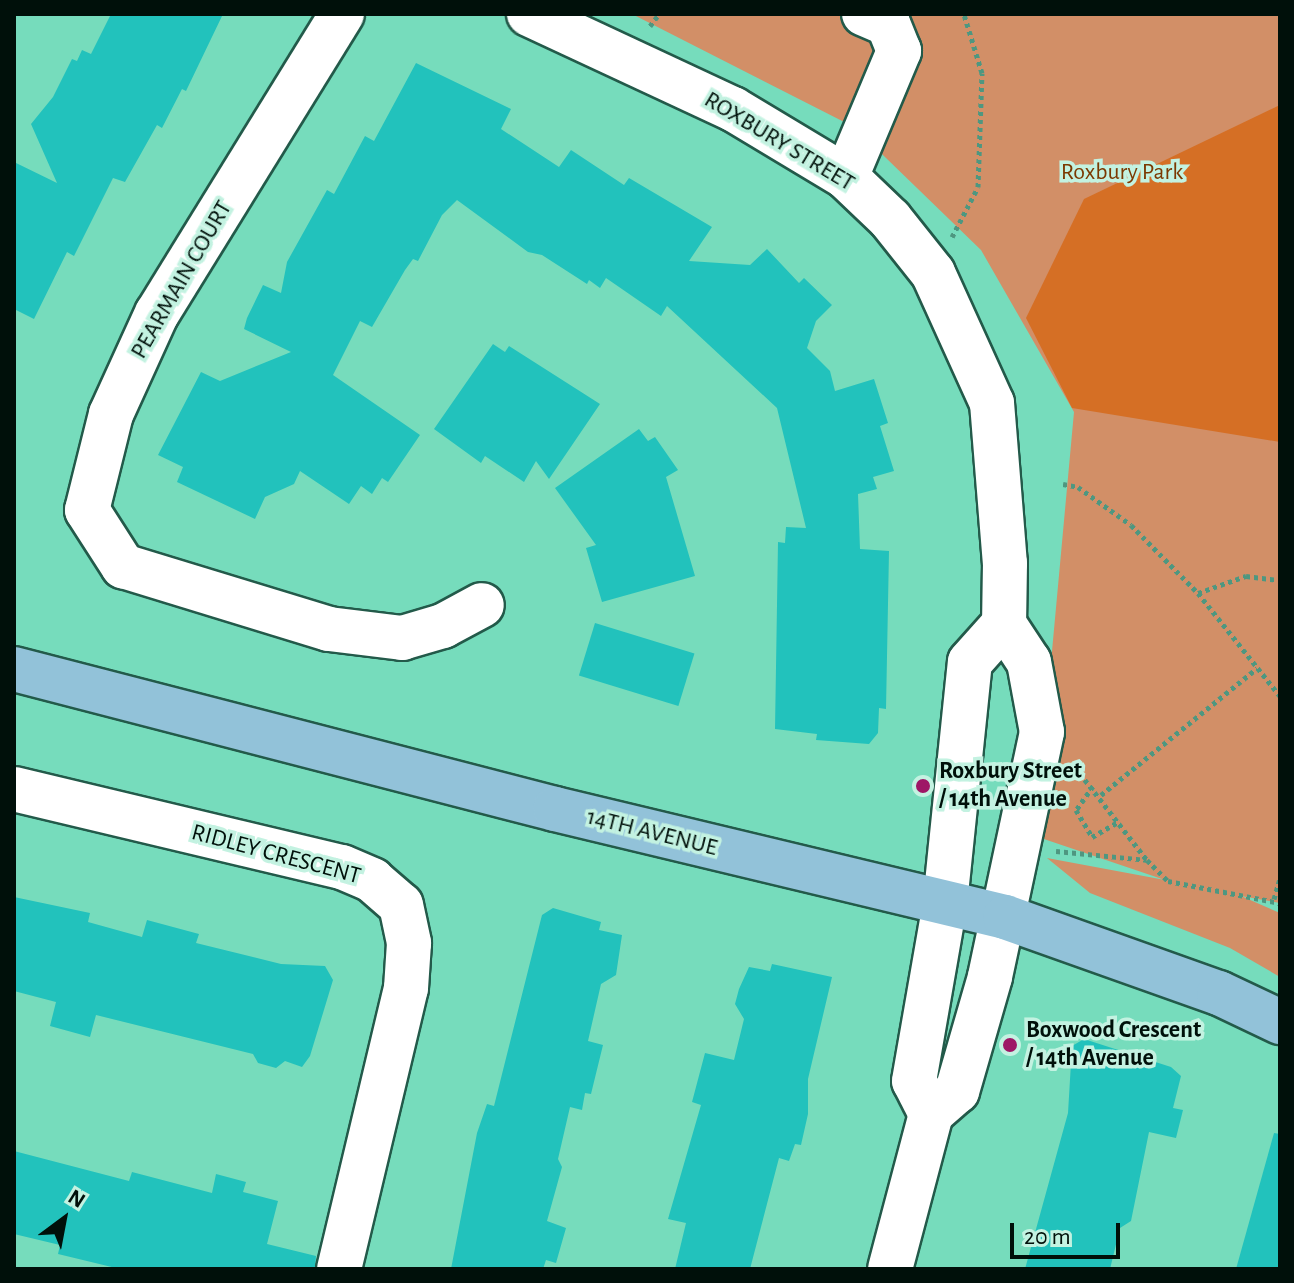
<!DOCTYPE html>
<style>
body{margin:0}
#map{position:relative;width:1294px;height:1283px;overflow:hidden;background:#76dcbc;font-family:"Alegreya Sans",sans-serif}
div>[style]{position:absolute}
.green>*{inset:0;background:#d28f67}
.forest>*{inset:0;background:#d56f25}
.building>*{inset:0;background:#22c2bc;transform-origin:0 0}
.path>*{height:5px;margin-top:-2.5px;transform-origin:0;background:repeating-linear-gradient(90deg,#4e9780 0 4px,transparent 0 8px)}
.roads{filter:drop-shadow(2px 0 #235a4a) drop-shadow(-2px 0 #235a4a) drop-shadow(0 2px #235a4a) drop-shadow(0 -2px #235a4a)}
.minor>*{height:44px;margin:-22px;padding:0 22px;transform-origin:22px;border-radius:22px;background:#fff}
.major>*{height:44px;margin:-22px;padding:0 22px;transform-origin:22px;border-radius:22px;background:#92c2d9}
.dots>*{width:22px;height:22px;translate:-50% -50%;box-sizing:border-box;border:4px solid #c3f2e1;border-radius:50%}
span{translate:-50% -50%;white-space:nowrap;text-align:center;line-height:1.15;-webkit-text-stroke:7px #c3f2e1;paint-order:stroke}
.street-label{font-size:24px;color:#00100a}
.park-label{font-size:24px;color:#7b3902}
.poi-label{font-size:24px;color:#00100a;font-weight:700}
.left{translate:0 -50%;text-align:left}
.frame{position:absolute;inset:0;border:16px solid #00100a;pointer-events:none}
.north{position:absolute;left:24px;top:1179px;width:80px;height:80px;-webkit-text-stroke:6px #c3f2e1;paint-order:stroke;rotate:32deg;font-size:22px;font-weight:700;line-height:32px;text-align:center;color:#00100a}
.north::after{content:'';display:block;margin:auto;width:28px;height:36px;background:#00100a;clip-path:polygon(50% 0,100% 100%,50% 72%,0 100%)}
.scale{position:absolute;left:1010px;top:1223px;width:110px;height:36px;box-sizing:border-box;border:4px solid #00100a;border-top:0;padding-left:10px;font-size:24px;line-height:28px;white-space:nowrap;color:#00100a;-webkit-text-stroke:6px #c3f2e1;paint-order:stroke}
</style>
<div id="map">
<div class="green">
<i style="clip-path:polygon(632px 14px,1280px 14px,1280px 903px,1241px 896px,1280px 913px,1280px 977px,1230px 948px,1090px 893px,1047px 858px,1165px 880px,1035px 836px,1074px 412px,981px 250px,854px 127px)"></i>
</div>
<div class="forest">
<i style="clip-path:polygon(1280px 105px,1280px 442px,1072px 408px,1026px 318px,1084px 199px)"></i>
</div>
<div class="building">
<i style="clip-path:polygon(111px 14px,223px 14px,186px 91px,182px 89px,162px 128px,157px 125px,125px 182px,113px 178px,74px 256px,67px 252px,34px 319px,14px 309px,14px 162px,57px 183px,31px 124px,53px 97px,72px 59px,77px 61px,82px 50px,91px 54px)"></i>
<i style="clip-path:polygon(416px 63px,511px 109px,501px 129px,559px 167px,571px 150px,624px 185px,629px 178px,712px 227px,689px 261px,750px 265px,767px 249px,799px 283px,804px 278px,832px 305px,816px 321px,807px 348px,830px 371px,835px 391px,874px 379px,888px 423px,880px 426px,894px 471px,873px 477px,877px 489px,858px 494px,860px 549px,889px 551px,886px 709px,879px 708px,878px 733px,869px 744px,816px 740px,817px 734px,775px 729px,778px 542px,785px 543px,786px 527px,806px 528px,777px 408px,667px 306px,661px 316px,606px 278px,600px 288px,589px 280px,587px 284px,542px 255px,528px 252px,457px 200px,442px 215px,418px 261px,413px 259px,405px 270px,372px 327px,360px 321px,333px 375px,420px 435px,388px 482px,382px 478px,372px 494px,361px 486px,349px 504px,300px 471px,294px 484px,265px 497px,255px 519px,177px 482px,183px 467px,158px 455px,201px 372px,220px 381px,291px 352px,244px 329px,247px 318px,263px 285px,281px 293px,287px 262px,327px 190px,334px 194px,365px 136px,374px 141px)"></i>
<i style="clip-path:polygon(493px 344px,505px 352px,509px 346px,600px 404px,549px 479px,536px 461px,524px 482px,485px 456px,481px 463px,434px 429px)"></i>
<i style="clip-path:polygon(639px 429px,648px 441px,655px 437px,678px 470px,666px 477px,695px 576px,602px 602px,586px 548px,596px 545px,555px 488px)"></i>
<i style="left:595px;top:623px;width:104px;height:55px;rotate:17deg"></i>
<i style="clip-path:polygon(14px 897px,90px 913px,88px 922px,142px 937px,147px 920px,199px 934px,196px 943px,281px 964px,325px 966px,333px 980px,310px 1056px,302px 1067px,285px 1061px,276px 1068px,258px 1063px,253px 1054px,96px 1015px,90px 1037px,50px 1026px,56px 1002px,14px 991px)"></i>
<i style="clip-path:polygon(553px 908px,601px 922px,599px 930px,622px 935px,616px 975px,601px 984px,588px 1041px,603px 1045px,591px 1094px,585px 1093px,582px 1110px,570px 1107px,558px 1159px,562px 1167px,547px 1221px,566px 1228px,556px 1263px,546px 1260px,543px 1269px,451px 1269px,477px 1133px,487px 1104px,494px 1106px,542px 915px)"></i>
<i style="clip-path:polygon(772px 964px,832px 977px,808px 1079px,808px 1114px,801px 1145px,795px 1144px,789px 1161px,779px 1158px,750px 1269px,675px 1269px,686px 1223px,668px 1219px,701px 1105px,692px 1102px,705px 1053px,734px 1060px,744px 1019px,735px 1004px,739px 989px,749px 967px,770px 971px)"></i>
<i style="clip-path:polygon(1084px 1039px,1171px 1067px,1181px 1076px,1173px 1108px,1183px 1110px,1176px 1138px,1149px 1132px,1131px 1221px,1120px 1228px,1110px 1269px,1025px 1269px,1068px 1113px,1072px 1046px)"></i>
<i style="clip-path:polygon(1274px 1133px,1280px 1134px,1280px 1269px,1236px 1269px)"></i>
<i style="clip-path:polygon(14px 1151px,129px 1181px,132px 1172px,212px 1193px,216px 1174px,246px 1182px,243px 1192px,278px 1201px,267px 1244px,316px 1256px,315px 1269px,120px 1269px,58px 1254px,60px 1245px,14px 1234px)"></i>
</div>
<div class="path">
<i style="left:650px;top:26px;width:15px;rotate:-53deg"></i>
<i style="left:952px;top:237px;width:56px;rotate:-62.5deg"></i>
<i style="left:978px;top:187px;width:114px;rotate:-88deg"></i>
<i style="left:982px;top:73px;width:62px;rotate:-107deg"></i>
<i style="left:1063px;top:484px;width:15px;rotate:11deg"></i>
<i style="left:1078px;top:487px;width:65px;rotate:35.6deg"></i>
<i style="left:1131px;top:525px;width:95px;rotate:45.4deg"></i>
<i style="left:1198px;top:593px;width:132px;rotate:51.5deg"></i>
<i style="left:1198px;top:593px;width:51px;rotate:-19.5deg"></i>
<i style="left:1246px;top:576px;width:34px;rotate:7deg"></i>
<i style="left:1075px;top:767px;width:118px;rotate:52.3deg"></i>
<i style="left:1093px;top:786px;width:29px;rotate:125deg"></i>
<i style="left:1076px;top:810px;width:31px;rotate:59deg"></i>
<i style="left:1092px;top:837px;width:32px;rotate:-30deg"></i>
<i style="left:1101px;top:795px;width:201px;rotate:-39.1deg"></i>
<i style="left:1056px;top:851px;width:91px;rotate:5.6deg"></i>
<i style="left:1147px;top:860px;width:30px;rotate:45deg"></i>
<i style="left:1168px;top:881px;width:114px;rotate:11.1deg"></i>
<i style="left:1274px;top:899px;width:22px;rotate:-74deg"></i>
</div>
<div class="roads">
<div class="minor">
<i style="left:342px;top:14px;width:352px;rotate:121.7deg"></i>
<i style="left:157px;top:313px;width:111px;rotate:114.5deg"></i>
<i style="left:111px;top:414px;width:99px;rotate:104deg"></i>
<i style="left:87px;top:510px;width:67px;rotate:57.3deg"></i>
<i style="left:123px;top:566px;width:215px;rotate:17deg"></i>
<i style="left:329px;top:629px;width:74px;rotate:7deg"></i>
<i style="left:402px;top:638px;width:43px;rotate:-16.3deg"></i>
<i style="left:443px;top:626px;width:44px;rotate:-28.3deg"></i>
<i style="left:529px;top:14px;width:225px;rotate:25deg"></i>
<i style="left:733px;top:109px;width:132px;rotate:31deg"></i>
<i style="left:846px;top:177px;width:61px;rotate:43.7deg"></i>
<i style="left:890px;top:219px;width:69px;rotate:51.5deg"></i>
<i style="left:933px;top:273px;width:143px;rotate:65.6deg"></i>
<i style="left:992px;top:403px;width:161px;rotate:85.4deg"></i>
<i style="left:1005px;top:563px;width:61px;rotate:90.9deg"></i>
<i style="left:1004px;top:624px;width:45px;rotate:56.7deg"></i>
<i style="left:1029px;top:662px;width:71px;rotate:79.5deg"></i>
<i style="left:1042px;top:732px;width:250px;rotate:102deg"></i>
<i style="left:990px;top:977px;width:119px;rotate:106.1deg"></i>
<i style="left:957px;top:1091px;width:35px;rotate:139deg"></i>
<i style="left:931px;top:1114px;width:160px;rotate:104.8deg"></i>
<i style="left:846px;top:177px;width:137px;rotate:-67.2deg"></i>
<i style="left:899px;top:51px;width:29px;rotate:-112deg"></i>
<i style="left:888px;top:24px;width:26px;rotate:-157deg"></i>
<i style="left:14px;top:789px;width:337px;rotate:13.4deg"></i>
<i style="left:342px;top:867px;width:33px;rotate:23deg"></i>
<i style="left:372px;top:880px;width:38px;rotate:41deg"></i>
<i style="left:401px;top:905px;width:39px;rotate:78deg"></i>
<i style="left:409px;top:943px;width:45px;rotate:93.8deg"></i>
<i style="left:406px;top:988px;width:289px;rotate:103.4deg"></i>
<i style="left:931px;top:1114px;width:37px;rotate:-117deg"></i>
<i style="left:914px;top:1081px;width:181px;rotate:-80.1deg"></i>
<i style="left:945px;top:903px;width:242px;rotate:-84.1deg"></i>
<i style="left:970px;top:662px;width:51px;rotate:-48.2deg"></i>
</div>
<div class="major">
<i style="left:14px;top:669px;width:559px;rotate:14.51deg"></i>
<i style="left:555px;top:809px;width:463px;rotate:13.5deg"></i>
<i style="left:1005px;top:917px;width:227px;rotate:19.6deg"></i>
<i style="left:1219px;top:993px;width:68px;rotate:25.4deg"></i>
</div>
</div>
<div class="dots">
<i style="left:923px;top:786px;background:#9e1766"></i>
<i style="left:1010px;top:1045px;background:#9e1766"></i>
</div>
<div class="street-label">
<span style="left:779px;top:142px;rotate:31deg">ROXBURY STREET</span>
<span style="left:182px;top:280px;rotate:-60deg">PEARMAIN COURT</span>
<span style="left:652px;top:833px;rotate:14deg">14TH AVENUE</span>
<span style="left:276px;top:855px;rotate:15deg">RIDLEY CRESCENT</span>
</div>
<div class="park-label">
<span style="left:1122px;top:173px">Roxbury Park</span>
</div>
<div class="poi-label">
<span class="left" style="left:939px;top:786px">Roxbury Street<br>/ 14th Avenue</span>
<span class="left" style="left:1026px;top:1045px">Boxwood Crescent<br>/ 14th Avenue</span>
</div>
<div class="frame"></div>
<div class="north">N</div>
<div class="scale">20 m</div>
</div>
